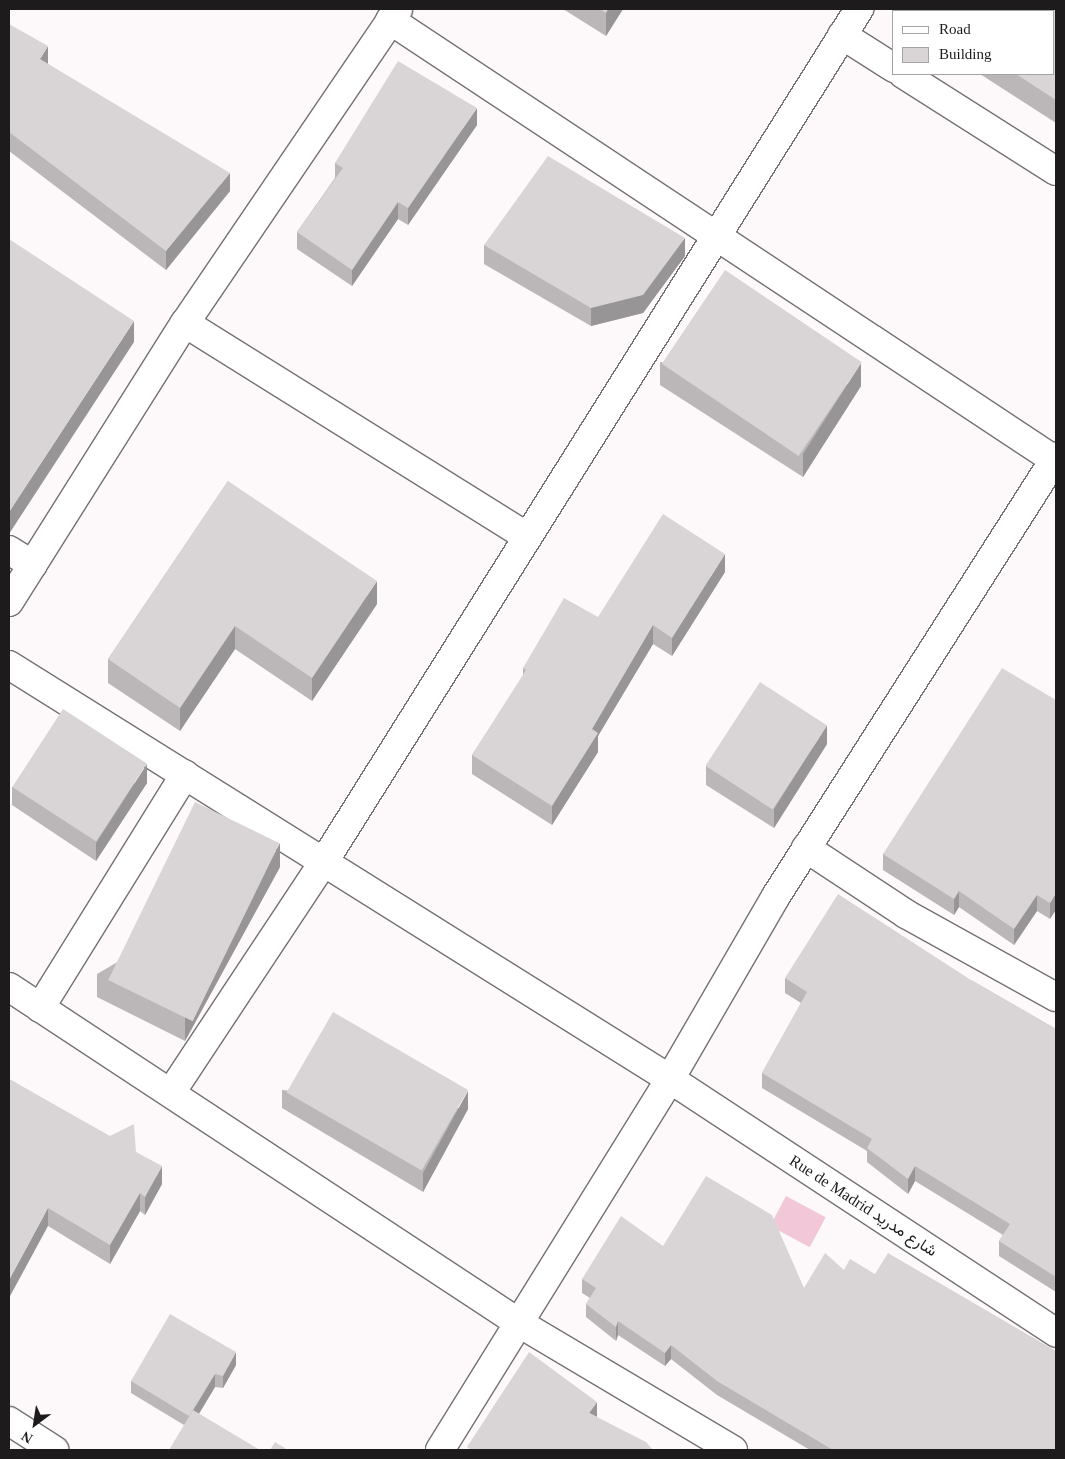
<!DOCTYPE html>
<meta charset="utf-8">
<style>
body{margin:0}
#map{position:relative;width:1065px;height:1459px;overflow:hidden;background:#fdf9fb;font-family:"Times New Roman",Vazirmatn,serif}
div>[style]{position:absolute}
.green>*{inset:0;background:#f2c8d8;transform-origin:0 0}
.roads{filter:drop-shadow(1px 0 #757172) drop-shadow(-1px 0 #757172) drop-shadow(0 1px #757172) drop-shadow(0 -1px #757172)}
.minor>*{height:28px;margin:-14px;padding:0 14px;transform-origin:14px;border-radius:14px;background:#fff}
.tertiary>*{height:28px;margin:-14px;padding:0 14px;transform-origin:14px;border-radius:14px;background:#fff}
.wall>*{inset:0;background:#bbb7b8}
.shaded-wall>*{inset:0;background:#989596}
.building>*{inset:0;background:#d9d5d6;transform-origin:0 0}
span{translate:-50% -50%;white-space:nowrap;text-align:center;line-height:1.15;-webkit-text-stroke:4px #fff;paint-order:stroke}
.street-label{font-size:16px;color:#1d1b1c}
.frame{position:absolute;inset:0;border:10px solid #1d1b1c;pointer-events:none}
.legend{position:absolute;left:892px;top:10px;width:162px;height:65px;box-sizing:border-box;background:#fff;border:1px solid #a5a4a4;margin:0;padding:6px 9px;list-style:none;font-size:15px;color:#1d1b1c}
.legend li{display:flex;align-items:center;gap:10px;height:25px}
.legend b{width:25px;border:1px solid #a5a4a4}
.north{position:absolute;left:10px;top:1399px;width:50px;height:50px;-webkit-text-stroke:4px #fff;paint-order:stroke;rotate:211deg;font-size:14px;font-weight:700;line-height:20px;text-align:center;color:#1d1b1c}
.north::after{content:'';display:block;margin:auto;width:18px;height:22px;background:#1d1b1c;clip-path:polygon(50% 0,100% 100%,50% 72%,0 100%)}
</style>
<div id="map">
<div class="green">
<i style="left:786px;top:1196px;width:45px;height:34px;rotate:28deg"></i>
</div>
<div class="roads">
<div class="minor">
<i style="left:390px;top:20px;width:799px;rotate:33.51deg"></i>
<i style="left:842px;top:35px;width:62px;rotate:32.4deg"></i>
<i style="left:903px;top:74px;width:181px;rotate:32.4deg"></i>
<i style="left:185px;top:323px;width:403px;rotate:32deg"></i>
<i style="left:9px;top:550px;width:28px;rotate:32deg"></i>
<i style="left:9px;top:602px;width:330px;rotate:-57.8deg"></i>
<i style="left:185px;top:323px;width:379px;rotate:-55.8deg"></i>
<i style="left:9px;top:665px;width:780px;rotate:32.06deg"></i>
<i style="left:670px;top:1079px;width:462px;rotate:33.3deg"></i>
<i style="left:806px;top:848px;width:120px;rotate:33.4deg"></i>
<i style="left:906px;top:914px;width:171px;rotate:29deg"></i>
<i style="left:9px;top:987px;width:611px;rotate:33.38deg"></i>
<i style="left:519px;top:1323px;width:249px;rotate:30.7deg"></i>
<i style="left:40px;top:1008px;width:275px;rotate:-58.2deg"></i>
<i style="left:172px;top:1091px;width:277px;rotate:-56.5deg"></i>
<i style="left:325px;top:860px;width:1005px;rotate:-57.89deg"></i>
<i style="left:9px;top:1421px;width:54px;rotate:32.8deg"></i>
</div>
<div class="tertiary">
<i style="left:440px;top:1450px;width:437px;rotate:-58.2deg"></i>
<i style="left:670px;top:1079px;width:211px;rotate:-59.9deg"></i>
<i style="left:776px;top:896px;width:521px;rotate:-57.47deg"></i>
</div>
</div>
<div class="wall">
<i style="clip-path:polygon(563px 9px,623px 9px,606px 36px)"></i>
<i style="clip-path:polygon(1056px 9px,1056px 123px,980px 74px,1054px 74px)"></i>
<i style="clip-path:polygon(9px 24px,48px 64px,230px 191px,166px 270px,9px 151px)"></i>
<i style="clip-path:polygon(477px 125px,408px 225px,398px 219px,352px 286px,297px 249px,297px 232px,335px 178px,335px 163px)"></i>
<i style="clip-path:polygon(484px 245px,685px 256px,643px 313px,591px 326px,484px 264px)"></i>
<i style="clip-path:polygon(660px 362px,861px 386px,803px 477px,660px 385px)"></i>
<i style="clip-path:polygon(228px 481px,377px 604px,312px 701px,235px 649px,180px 731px,108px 683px,108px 659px)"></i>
<i style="clip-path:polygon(725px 572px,672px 656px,653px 644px,598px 736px,598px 752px,552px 825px,472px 774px,472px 755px,523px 676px,523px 668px,598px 617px)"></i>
<i style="clip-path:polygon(1056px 700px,1050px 919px,1037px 911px,1014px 945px,959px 907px,954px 915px,883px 870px,883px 854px)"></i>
<i style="clip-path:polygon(827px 744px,774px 828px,706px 785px,706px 766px)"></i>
<i style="clip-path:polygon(147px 783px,96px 861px,12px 805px,12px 787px)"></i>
<i style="clip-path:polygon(280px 867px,185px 1041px,97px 997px,97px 974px)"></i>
<i style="clip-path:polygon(785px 978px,971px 980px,1056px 1029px,1056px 1292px,999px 1256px,999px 1241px,1003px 1235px,915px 1181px,908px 1194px,867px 1162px,867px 1151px,762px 1088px,762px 1073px,801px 1003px,785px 993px)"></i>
<i style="clip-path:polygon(9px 1079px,136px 1152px,162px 1184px,145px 1215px,140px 1211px,110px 1264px,48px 1226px)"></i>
<i style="clip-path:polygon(282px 1090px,468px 1109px,423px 1192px,282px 1108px)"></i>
<i style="clip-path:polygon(663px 1246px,804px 1288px,1056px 1450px,810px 1450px,717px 1395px,671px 1359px,665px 1366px,618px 1335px,616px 1341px,586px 1317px,586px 1304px,590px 1298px,582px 1293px,582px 1279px)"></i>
<i style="clip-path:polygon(236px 1365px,223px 1388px,215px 1387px,199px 1413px,184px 1425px,131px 1393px,131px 1381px)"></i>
</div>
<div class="shaded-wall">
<i style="clip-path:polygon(608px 9px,623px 9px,606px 36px,606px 13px)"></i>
<i style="clip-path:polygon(48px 46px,48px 65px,40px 59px)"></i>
<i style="clip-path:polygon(477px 108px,477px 125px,408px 225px,408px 208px)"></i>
<i style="clip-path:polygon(230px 173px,230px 191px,166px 270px,166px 251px)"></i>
<i style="clip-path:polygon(398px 202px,398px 219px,352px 286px,352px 270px)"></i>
<i style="clip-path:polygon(685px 238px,685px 256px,643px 313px,591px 326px,591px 308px)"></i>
<i style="clip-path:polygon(134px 321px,134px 342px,9px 534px,9px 512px)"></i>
<i style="clip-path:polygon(861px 363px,861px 386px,803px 477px,803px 454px)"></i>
<i style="clip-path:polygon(725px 554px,725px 572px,672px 656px,672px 638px)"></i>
<i style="clip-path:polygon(377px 581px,377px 604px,312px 701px,312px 678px)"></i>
<i style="clip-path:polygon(653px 625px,653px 644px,598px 736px,598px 752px,552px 825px,552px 806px,592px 729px)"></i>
<i style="clip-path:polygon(235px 626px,235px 649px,180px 731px,180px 708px)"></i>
<i style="clip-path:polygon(827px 725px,827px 744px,774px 828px,774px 809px)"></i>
<i style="clip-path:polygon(147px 764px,147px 783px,96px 861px,96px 843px)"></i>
<i style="clip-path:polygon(280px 843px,280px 867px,185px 1041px,185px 1018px)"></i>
<i style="clip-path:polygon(959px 891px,959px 907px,954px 915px,954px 899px)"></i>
<i style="clip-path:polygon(1056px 893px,1056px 910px,1050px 919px,1050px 903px)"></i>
<i style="clip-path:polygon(1037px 895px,1037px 911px,1014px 945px,1014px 929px)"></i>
<i style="clip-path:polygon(468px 1091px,468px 1109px,423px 1192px,423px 1173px)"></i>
<i style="clip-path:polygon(162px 1166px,162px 1184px,145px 1215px,145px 1197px)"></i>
<i style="clip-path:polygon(915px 1166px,915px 1181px,908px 1194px,908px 1179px)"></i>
<i style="clip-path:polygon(140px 1193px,140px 1211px,110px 1264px,110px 1245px)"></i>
<i style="clip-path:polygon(48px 1208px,48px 1226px,9px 1298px,9px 1280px)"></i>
<i style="clip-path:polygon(618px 1321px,618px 1335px,616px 1341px,616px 1327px)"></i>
<i style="clip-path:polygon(671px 1345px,671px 1359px,665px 1366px,665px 1353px)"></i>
<i style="clip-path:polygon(236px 1352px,236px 1365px,223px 1388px,223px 1376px)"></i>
<i style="clip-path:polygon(215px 1374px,215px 1387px,190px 1429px,190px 1416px)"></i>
<i style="clip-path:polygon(597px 1402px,597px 1417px,589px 1413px)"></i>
</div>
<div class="building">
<i style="clip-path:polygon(600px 9px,608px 9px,606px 13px)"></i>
<i style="clip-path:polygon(936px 9px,1056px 9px,1056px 100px,1016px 74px,1054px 74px,1054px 11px,935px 11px)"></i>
<i style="clip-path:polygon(9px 24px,48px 46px,40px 59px,230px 173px,166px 251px,9px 132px)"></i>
<i style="clip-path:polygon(398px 61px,477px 108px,408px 208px,398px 202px,352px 270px,297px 232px,343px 168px,335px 163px)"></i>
<i style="clip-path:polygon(548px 156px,685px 238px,643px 295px,591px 308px,484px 245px)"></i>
<i style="clip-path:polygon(9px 239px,134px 321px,9px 512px)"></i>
<i style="left:725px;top:270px;width:165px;height:113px;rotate:34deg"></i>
<i style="clip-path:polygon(228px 481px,377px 581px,312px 678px,235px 626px,180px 708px,108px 659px)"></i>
<i style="clip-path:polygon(663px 514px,725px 554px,672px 638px,653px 625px,592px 729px,598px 733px,552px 806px,472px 755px,526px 670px,523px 668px,564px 598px,598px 617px)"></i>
<i style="clip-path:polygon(1002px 668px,1056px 700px,1056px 893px,1050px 903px,1037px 895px,1014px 929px,959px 891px,954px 899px,883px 854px)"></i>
<i style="left:760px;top:682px;width:80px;height:100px;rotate:33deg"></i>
<i style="left:63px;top:709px;width:100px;height:93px;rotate:33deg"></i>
<i style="left:195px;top:802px;width:94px;height:198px;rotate:26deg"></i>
<i style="clip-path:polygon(838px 894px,971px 980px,1056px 1029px,1056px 1277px,999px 1241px,1010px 1224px,915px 1166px,908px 1179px,867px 1148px,872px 1139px,762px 1073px,807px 992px,785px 978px)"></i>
<i style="left:333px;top:1012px;width:156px;height:93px;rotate:30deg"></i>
<i style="clip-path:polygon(9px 1079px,110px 1136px,134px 1124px,136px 1152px,162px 1166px,145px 1197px,140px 1193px,110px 1245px,48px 1208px,9px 1280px)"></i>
<i style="clip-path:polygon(706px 1176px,772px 1215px,804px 1288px,825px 1253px,844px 1270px,850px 1259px,875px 1274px,888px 1253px,1056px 1351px,1056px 1450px,833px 1450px,717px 1381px,671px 1345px,665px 1353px,618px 1321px,616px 1327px,586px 1304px,596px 1288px,582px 1279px,621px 1216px,663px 1246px)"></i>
<i style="clip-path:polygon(170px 1314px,236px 1352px,223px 1376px,215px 1374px,189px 1416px,131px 1381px)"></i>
<i style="clip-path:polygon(529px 1352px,597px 1402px,589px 1413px,646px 1442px,653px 1450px,471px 1450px,467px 1447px)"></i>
<i style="clip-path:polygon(193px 1410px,260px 1450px,169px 1450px)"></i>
<i style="clip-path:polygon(275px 1442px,288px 1450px,270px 1450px)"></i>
</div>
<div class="street-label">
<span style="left:863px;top:1206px;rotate:33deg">Rue de Madrid شارع مدريد</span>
</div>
<div class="frame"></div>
<ul class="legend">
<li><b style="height:6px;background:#fff"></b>Road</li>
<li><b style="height:14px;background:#d9d5d6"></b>Building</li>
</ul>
<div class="north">N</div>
</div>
